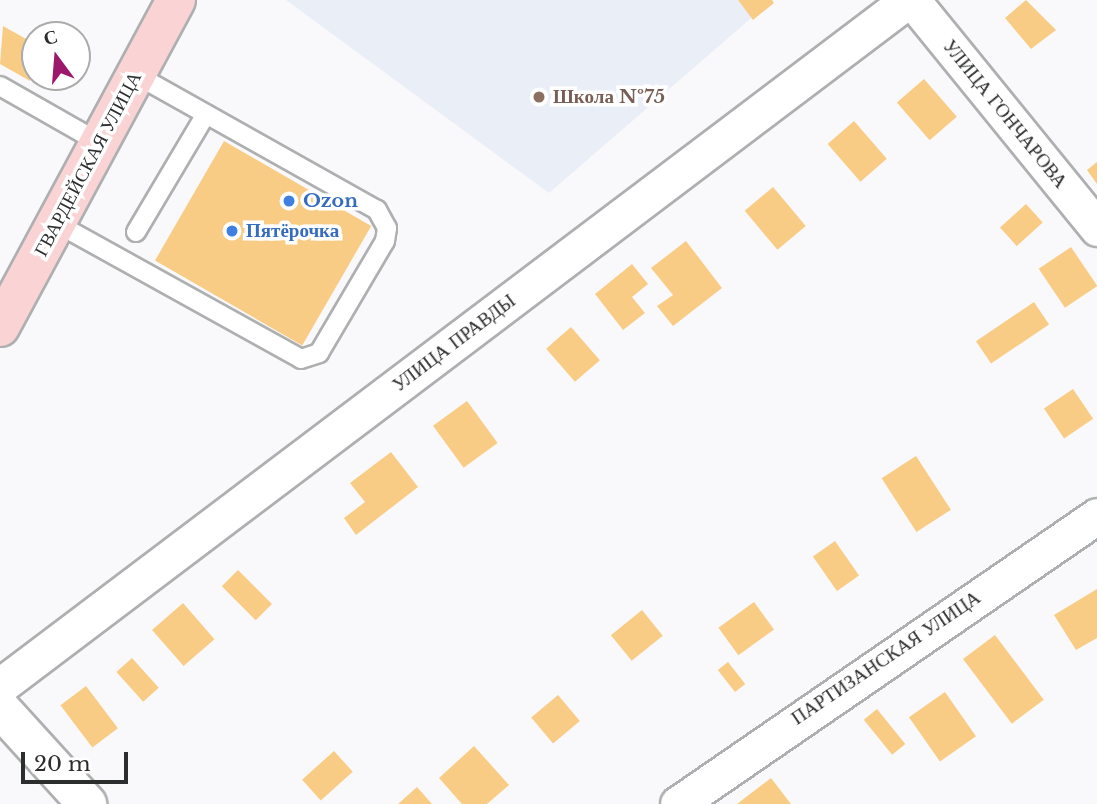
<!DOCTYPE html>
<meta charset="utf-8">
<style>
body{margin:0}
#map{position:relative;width:1097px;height:804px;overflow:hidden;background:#f9f9fb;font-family:"Libre Baskerville",serif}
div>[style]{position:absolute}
.built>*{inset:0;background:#eaeef7}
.building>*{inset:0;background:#f9cc85;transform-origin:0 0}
.roads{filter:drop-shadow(2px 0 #aeafb0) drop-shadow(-2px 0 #aeafb0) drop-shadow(0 2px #aeafb0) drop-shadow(0 -2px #aeafb0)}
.service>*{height:18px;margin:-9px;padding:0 9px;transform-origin:9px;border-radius:9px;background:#fff}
.minor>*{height:35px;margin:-17.5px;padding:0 17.5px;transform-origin:17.5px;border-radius:17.5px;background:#fff}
.tertiary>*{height:38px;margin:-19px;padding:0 19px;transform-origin:19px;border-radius:19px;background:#fff}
.primary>*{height:38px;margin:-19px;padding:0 19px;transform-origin:19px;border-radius:19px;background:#fad4d5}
.dots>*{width:19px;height:19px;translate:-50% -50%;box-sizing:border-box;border:4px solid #fff;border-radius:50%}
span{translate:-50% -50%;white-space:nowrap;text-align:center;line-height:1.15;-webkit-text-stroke:7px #fff;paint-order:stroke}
.education-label{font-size:19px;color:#785e54;font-weight:700}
.left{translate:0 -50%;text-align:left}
.street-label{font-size:19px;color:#2c2d2d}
.shop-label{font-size:19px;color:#366cbe;font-weight:700}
.north{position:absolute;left:21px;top:21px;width:70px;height:70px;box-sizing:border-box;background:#fff;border:2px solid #ababab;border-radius:50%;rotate:344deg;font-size:19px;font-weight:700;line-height:28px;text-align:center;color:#2c2d2d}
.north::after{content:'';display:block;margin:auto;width:24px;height:32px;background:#9b186c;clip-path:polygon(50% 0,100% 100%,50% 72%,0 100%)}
.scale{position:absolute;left:21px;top:752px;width:107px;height:32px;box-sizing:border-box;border:4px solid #2c2d2d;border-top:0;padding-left:9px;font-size:21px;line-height:24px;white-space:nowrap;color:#2c2d2d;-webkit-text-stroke:5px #fff;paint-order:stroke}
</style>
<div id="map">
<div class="built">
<i style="clip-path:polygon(286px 0,772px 0,549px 193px)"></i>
</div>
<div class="building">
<i style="clip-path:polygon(738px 0,772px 0,774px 3px,753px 20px)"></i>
<i style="clip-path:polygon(1026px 0,1056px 30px,1031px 49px,1005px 18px)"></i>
<i style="clip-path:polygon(3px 26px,35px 44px,30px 81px,0 64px)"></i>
<i style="left:924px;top:79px;width:50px;height:36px;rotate:49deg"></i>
<i style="left:854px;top:121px;width:50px;height:35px;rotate:49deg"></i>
<i style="left:224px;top:141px;width:170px;height:138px;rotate:30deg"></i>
<i style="clip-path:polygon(1097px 162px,1097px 184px,1087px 170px)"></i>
<i style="left:773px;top:187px;width:51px;height:37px;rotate:50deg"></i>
<i style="left:1026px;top:204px;width:25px;height:35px;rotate:48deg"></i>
<i style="clip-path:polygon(686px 241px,722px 288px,673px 326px,657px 306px,673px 295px,651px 268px)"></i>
<i style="left:1071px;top:247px;width:47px;height:39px;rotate:56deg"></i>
<i style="clip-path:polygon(632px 264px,648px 284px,632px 297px,645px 313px,623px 330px,595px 294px)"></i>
<i style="left:1034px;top:302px;width:27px;height:70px;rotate:56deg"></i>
<i style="left:571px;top:327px;width:44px;height:33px;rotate:49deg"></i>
<i style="left:1073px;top:389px;width:36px;height:35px;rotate:56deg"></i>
<i style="left:467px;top:401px;width:52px;height:42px;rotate:54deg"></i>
<i style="clip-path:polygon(391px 452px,418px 487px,356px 535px,344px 518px,365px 502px,350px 483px)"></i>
<i style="left:916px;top:456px;width:64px;height:41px;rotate:57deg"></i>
<i style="left:835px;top:541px;width:42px;height:27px;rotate:55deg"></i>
<i style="left:238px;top:570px;width:48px;height:23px;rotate:45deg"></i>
<i style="clip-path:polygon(1097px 589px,1097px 638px,1076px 650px,1054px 615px)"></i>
<i style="left:754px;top:602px;width:34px;height:44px;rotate:54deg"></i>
<i style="left:183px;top:603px;width:48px;height:41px;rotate:49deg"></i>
<i style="left:642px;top:610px;width:33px;height:40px;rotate:51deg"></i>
<i style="left:995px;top:635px;width:81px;height:40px;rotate:53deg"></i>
<i style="left:132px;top:658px;width:40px;height:21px;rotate:48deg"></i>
<i style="left:728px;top:662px;width:28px;height:13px;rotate:52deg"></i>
<i style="left:86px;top:686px;width:53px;height:32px;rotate:53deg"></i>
<i style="left:945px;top:692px;width:54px;height:44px;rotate:55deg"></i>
<i style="left:558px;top:695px;width:34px;height:35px;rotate:50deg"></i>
<i style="left:877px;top:709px;width:45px;height:17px;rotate:51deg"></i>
<i style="clip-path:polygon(474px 746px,509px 785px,487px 804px,462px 804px,439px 778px)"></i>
<i style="left:334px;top:751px;width:28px;height:43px;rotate:48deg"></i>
<i style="clip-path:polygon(771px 778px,791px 804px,737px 804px)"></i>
<i style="clip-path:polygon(417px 787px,432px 804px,398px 804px)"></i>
</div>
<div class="roads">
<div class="service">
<i style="left:0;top:86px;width:115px;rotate:29.7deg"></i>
<i style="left:56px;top:223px;width:280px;rotate:29deg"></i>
<i style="left:301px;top:359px;width:19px;rotate:-18deg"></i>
<i style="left:319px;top:353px;width:130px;rotate:-59.5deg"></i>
<i style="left:385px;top:241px;width:13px;rotate:-81deg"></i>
<i style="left:387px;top:228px;width:21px;rotate:-119deg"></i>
<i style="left:377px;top:210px;width:276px;rotate:-150.7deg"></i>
<i style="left:136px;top:232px;width:137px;rotate:-59.3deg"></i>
</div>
<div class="minor">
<i style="left:912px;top:0;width:294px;rotate:50.9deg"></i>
<i style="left:0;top:686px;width:1138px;rotate:-37.07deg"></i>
<i style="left:678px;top:804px;width:508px;rotate:-34.5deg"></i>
</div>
<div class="tertiary">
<i style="left:0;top:708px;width:130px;rotate:47.8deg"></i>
</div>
<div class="primary">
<i style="left:0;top:327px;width:371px;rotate:-61.7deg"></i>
</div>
</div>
<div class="dots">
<i style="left:539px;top:97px;background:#8d6e63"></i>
<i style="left:289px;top:201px;background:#3f7fe0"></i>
<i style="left:232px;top:231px;background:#3f7fe0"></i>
</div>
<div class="education-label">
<span class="left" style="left:553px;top:97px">Школа №75</span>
</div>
<div class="street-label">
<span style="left:1005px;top:114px;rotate:51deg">УЛИЦА ГОНЧАРОВА</span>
<span style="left:88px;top:164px;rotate:-62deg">ГВАРДЕЙСКАЯ УЛИЦА</span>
<span style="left:454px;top:343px;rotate:-37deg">УЛИЦА ПРАВДЫ</span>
<span style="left:886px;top:658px;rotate:-34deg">ПАРТИЗАНСКАЯ УЛИЦА</span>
</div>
<div class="shop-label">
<span class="left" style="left:303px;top:201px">Ozon</span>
<span class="left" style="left:246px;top:231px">Пятёрочка</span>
</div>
<div class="north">С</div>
<div class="scale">20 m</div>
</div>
